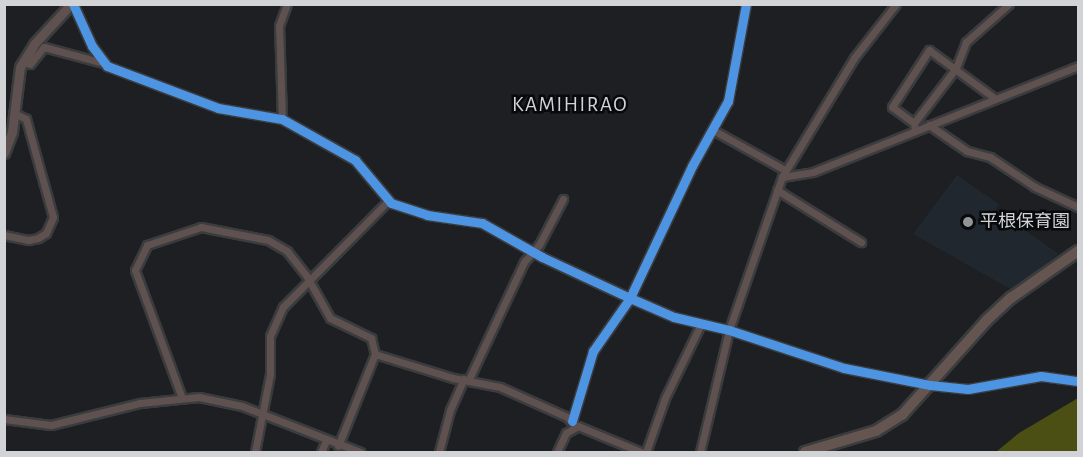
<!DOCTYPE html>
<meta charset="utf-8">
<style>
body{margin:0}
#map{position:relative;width:1083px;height:457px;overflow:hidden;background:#1d1f22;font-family:"Alegreya Sans","Noto Sans JP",sans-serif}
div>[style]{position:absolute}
.built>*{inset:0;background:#20272f}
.forest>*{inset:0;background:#4b4f13}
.roads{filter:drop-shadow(2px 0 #3b3c3e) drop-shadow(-2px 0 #3b3c3e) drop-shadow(0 2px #3b3c3e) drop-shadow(0 -2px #3b3c3e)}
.minor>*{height:7px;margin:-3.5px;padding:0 3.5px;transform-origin:3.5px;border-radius:3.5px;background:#5e514f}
.tertiary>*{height:9px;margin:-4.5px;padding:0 4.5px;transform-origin:4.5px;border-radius:4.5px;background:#5e514f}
.secondary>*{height:10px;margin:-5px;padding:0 5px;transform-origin:5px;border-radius:5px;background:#655551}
.cycleway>*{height:9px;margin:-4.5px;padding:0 4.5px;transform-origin:4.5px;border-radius:4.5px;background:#4d94e3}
.dots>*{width:16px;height:16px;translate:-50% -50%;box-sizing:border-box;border:3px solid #07090b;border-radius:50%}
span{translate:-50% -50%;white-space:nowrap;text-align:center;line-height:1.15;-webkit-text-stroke:5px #07090b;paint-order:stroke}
.poi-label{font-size:18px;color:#d1d3d6}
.left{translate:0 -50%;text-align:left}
.quarter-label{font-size:21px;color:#d1d3d6;letter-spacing:1.5px}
.frame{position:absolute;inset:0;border:6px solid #d1d3d6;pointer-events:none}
</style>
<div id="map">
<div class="built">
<i style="clip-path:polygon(957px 175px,999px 204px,996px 210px,1059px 254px,1012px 290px,913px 234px)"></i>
</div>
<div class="forest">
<i style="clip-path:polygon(1078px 398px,1078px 452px,996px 452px,1019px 433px)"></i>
</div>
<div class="roads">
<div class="minor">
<i style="left:73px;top:4px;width:46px;rotate:65.7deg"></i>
<i style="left:92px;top:46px;width:25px;rotate:53deg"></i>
<i style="left:107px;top:66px;width:119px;rotate:20.7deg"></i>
<i style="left:218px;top:108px;width:65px;rotate:9.8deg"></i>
<i style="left:282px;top:119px;width:84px;rotate:29.3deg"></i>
<i style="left:355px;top:160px;width:56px;rotate:50.1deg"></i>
<i style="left:391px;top:203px;width:38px;rotate:18deg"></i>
<i style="left:427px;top:215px;width:56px;rotate:8.3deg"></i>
<i style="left:482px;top:223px;width:69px;rotate:29.5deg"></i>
<i style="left:542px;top:257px;width:97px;rotate:25deg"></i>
<i style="left:630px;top:298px;width:65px;rotate:124.9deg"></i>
<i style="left:593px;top:351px;width:73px;rotate:106.7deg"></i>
<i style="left:746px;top:4px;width:99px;rotate:100.5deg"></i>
<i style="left:728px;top:101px;width:74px;rotate:119deg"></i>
<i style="left:692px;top:166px;width:146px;rotate:115.2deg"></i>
<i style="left:630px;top:298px;width:48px;rotate:23.4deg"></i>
<i style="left:674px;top:317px;width:57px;rotate:13.3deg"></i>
<i style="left:729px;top:330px;width:121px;rotate:18.3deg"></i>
<i style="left:844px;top:368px;width:88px;rotate:11.2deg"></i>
<i style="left:930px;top:385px;width:38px;rotate:6deg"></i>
<i style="left:968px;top:389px;width:74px;rotate:-10.1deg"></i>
<i style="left:1041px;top:376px;width:37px;rotate:8deg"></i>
<i style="left:23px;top:62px;width:7px;rotate:16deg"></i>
<i style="left:30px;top:64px;width:22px;rotate:-51deg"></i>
<i style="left:44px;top:47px;width:61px;rotate:15.2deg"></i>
<i style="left:282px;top:119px;width:93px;rotate:-91.8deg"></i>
<i style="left:279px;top:26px;width:23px;rotate:-70deg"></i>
<i style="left:914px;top:123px;width:69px;rotate:-52.6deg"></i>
<i style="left:956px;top:68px;width:28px;rotate:-69deg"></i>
<i style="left:966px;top:42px;width:57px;rotate:-41.5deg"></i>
<i style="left:929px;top:125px;width:46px;rotate:34.4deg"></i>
<i style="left:967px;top:151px;width:24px;rotate:15deg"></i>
<i style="left:990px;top:157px;width:54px;rotate:33.7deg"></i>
<i style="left:1035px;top:187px;width:47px;rotate:24.9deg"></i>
<i style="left:713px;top:130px;width:82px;rotate:29.1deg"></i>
<i style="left:915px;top:131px;width:8px;rotate:-97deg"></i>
<i style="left:914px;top:123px;width:27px;rotate:-144deg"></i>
<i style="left:892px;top:107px;width:68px;rotate:-57deg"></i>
<i style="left:929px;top:50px;width:79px;rotate:36.3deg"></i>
<i style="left:782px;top:177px;width:31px;rotate:-9deg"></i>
<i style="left:813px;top:172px;width:285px;rotate:-21.8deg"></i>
<i style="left:777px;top:190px;width:99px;rotate:31.8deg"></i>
<i style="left:4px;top:235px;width:25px;rotate:12deg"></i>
<i style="left:28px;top:240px;width:10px;rotate:-11deg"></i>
<i style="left:38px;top:238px;width:9px;rotate:-32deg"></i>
<i style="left:46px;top:233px;width:17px;rotate:-66deg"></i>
<i style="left:53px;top:217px;width:102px;rotate:-105.4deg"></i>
<i style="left:26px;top:119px;width:13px;rotate:-153deg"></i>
<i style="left:375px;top:354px;width:82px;rotate:17.1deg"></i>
<i style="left:453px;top:378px;width:48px;rotate:10.8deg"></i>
<i style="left:500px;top:387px;width:73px;rotate:24.1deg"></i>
<i style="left:567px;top:417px;width:12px;rotate:48deg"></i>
<i style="left:469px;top:379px;width:129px;rotate:-64.8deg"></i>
<i style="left:524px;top:262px;width:23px;rotate:-49deg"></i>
<i style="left:539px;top:245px;width:52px;rotate:-62.4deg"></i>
<i style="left:182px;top:398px;width:136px;rotate:-110.2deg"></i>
<i style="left:135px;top:270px;width:28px;rotate:-64deg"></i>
<i style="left:147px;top:245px;width:57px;rotate:-18.4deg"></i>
<i style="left:201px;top:227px;width:68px;rotate:11deg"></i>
<i style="left:268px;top:240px;width:22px;rotate:30deg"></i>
<i style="left:287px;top:251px;width:31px;rotate:52deg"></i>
<i style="left:306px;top:275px;width:49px;rotate:60.8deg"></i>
<i style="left:330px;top:318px;width:46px;rotate:26deg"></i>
<i style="left:371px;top:338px;width:16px;rotate:76deg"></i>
<i style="left:375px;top:354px;width:99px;rotate:111.9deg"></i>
<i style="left:4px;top:419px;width:47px;rotate:7.3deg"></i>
<i style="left:51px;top:425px;width:92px;rotate:-13.9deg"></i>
<i style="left:140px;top:403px;width:59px;rotate:-5.8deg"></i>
<i style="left:199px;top:397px;width:44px;rotate:11.8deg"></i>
<i style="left:242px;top:406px;width:127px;rotate:21.3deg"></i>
<i style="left:255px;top:452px;width:79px;rotate:-79.1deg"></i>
<i style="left:270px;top:374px;width:38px;rotate:-90deg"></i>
<i style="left:270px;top:336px;width:32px;rotate:-66deg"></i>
<i style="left:283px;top:307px;width:149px;rotate:-45.3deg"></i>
<i style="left:321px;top:452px;width:12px;rotate:-66deg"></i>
<i style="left:439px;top:452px;width:43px;rotate:-75.3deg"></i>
<i style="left:450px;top:410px;width:34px;rotate:-66deg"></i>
<i style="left:557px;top:452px;width:21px;rotate:-65deg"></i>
<i style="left:566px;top:433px;width:14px;rotate:-30deg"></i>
<i style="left:578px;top:426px;width:68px;rotate:22.4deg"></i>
<i style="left:646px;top:452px;width:57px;rotate:-70.6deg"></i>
<i style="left:665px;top:398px;width:82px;rotate:-64.1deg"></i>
<i style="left:700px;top:452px;width:125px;rotate:-76.6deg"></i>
<i style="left:729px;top:330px;width:162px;rotate:-70.9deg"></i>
<i style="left:782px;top:177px;width:139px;rotate:-58.8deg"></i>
<i style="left:854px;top:58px;width:68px;rotate:-52.1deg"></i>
</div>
<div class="tertiary">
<i style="left:4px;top:153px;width:22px;rotate:-69deg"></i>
<i style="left:12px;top:132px;width:65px;rotate:-83deg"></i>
<i style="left:20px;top:67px;width:28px;rotate:-58deg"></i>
<i style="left:35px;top:43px;width:53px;rotate:-47.3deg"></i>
</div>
<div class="secondary">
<i style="left:805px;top:452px;width:74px;rotate:-16.5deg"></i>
<i style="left:876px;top:431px;width:31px;rotate:-32deg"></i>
<i style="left:902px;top:415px;width:127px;rotate:-48.2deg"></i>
<i style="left:987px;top:320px;width:33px;rotate:-43deg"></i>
<i style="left:1011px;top:298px;width:82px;rotate:-35deg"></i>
</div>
</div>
<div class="cycleway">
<i style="left:73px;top:4px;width:46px;rotate:65.7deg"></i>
<i style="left:92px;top:46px;width:25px;rotate:53deg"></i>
<i style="left:107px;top:66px;width:119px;rotate:20.7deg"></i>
<i style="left:218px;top:108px;width:65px;rotate:9.8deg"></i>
<i style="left:282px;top:119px;width:84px;rotate:29.3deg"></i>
<i style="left:355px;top:160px;width:56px;rotate:50.1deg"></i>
<i style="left:391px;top:203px;width:38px;rotate:18deg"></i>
<i style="left:427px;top:215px;width:56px;rotate:8.3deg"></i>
<i style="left:482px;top:223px;width:69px;rotate:29.5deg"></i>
<i style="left:542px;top:257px;width:97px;rotate:25deg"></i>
<i style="left:630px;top:298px;width:65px;rotate:124.9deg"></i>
<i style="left:593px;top:351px;width:73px;rotate:106.7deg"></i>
<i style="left:746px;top:4px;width:99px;rotate:100.5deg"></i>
<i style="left:728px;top:101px;width:74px;rotate:119deg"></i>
<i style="left:692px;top:166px;width:146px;rotate:115.2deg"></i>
<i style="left:630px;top:298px;width:48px;rotate:23.4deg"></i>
<i style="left:674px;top:317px;width:57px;rotate:13.3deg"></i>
<i style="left:729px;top:330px;width:121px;rotate:18.3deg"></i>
<i style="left:844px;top:368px;width:88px;rotate:11.2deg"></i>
<i style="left:930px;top:385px;width:38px;rotate:6deg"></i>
<i style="left:968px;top:389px;width:74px;rotate:-10.1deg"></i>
<i style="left:1041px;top:376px;width:37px;rotate:8deg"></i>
</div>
<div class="dots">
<i style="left:968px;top:222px;background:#929497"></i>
</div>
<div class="poi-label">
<span class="left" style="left:980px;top:222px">平根保育園</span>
</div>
<div class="quarter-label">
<span style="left:570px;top:105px">KAMIHIRAO</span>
</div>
<div class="frame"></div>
</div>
